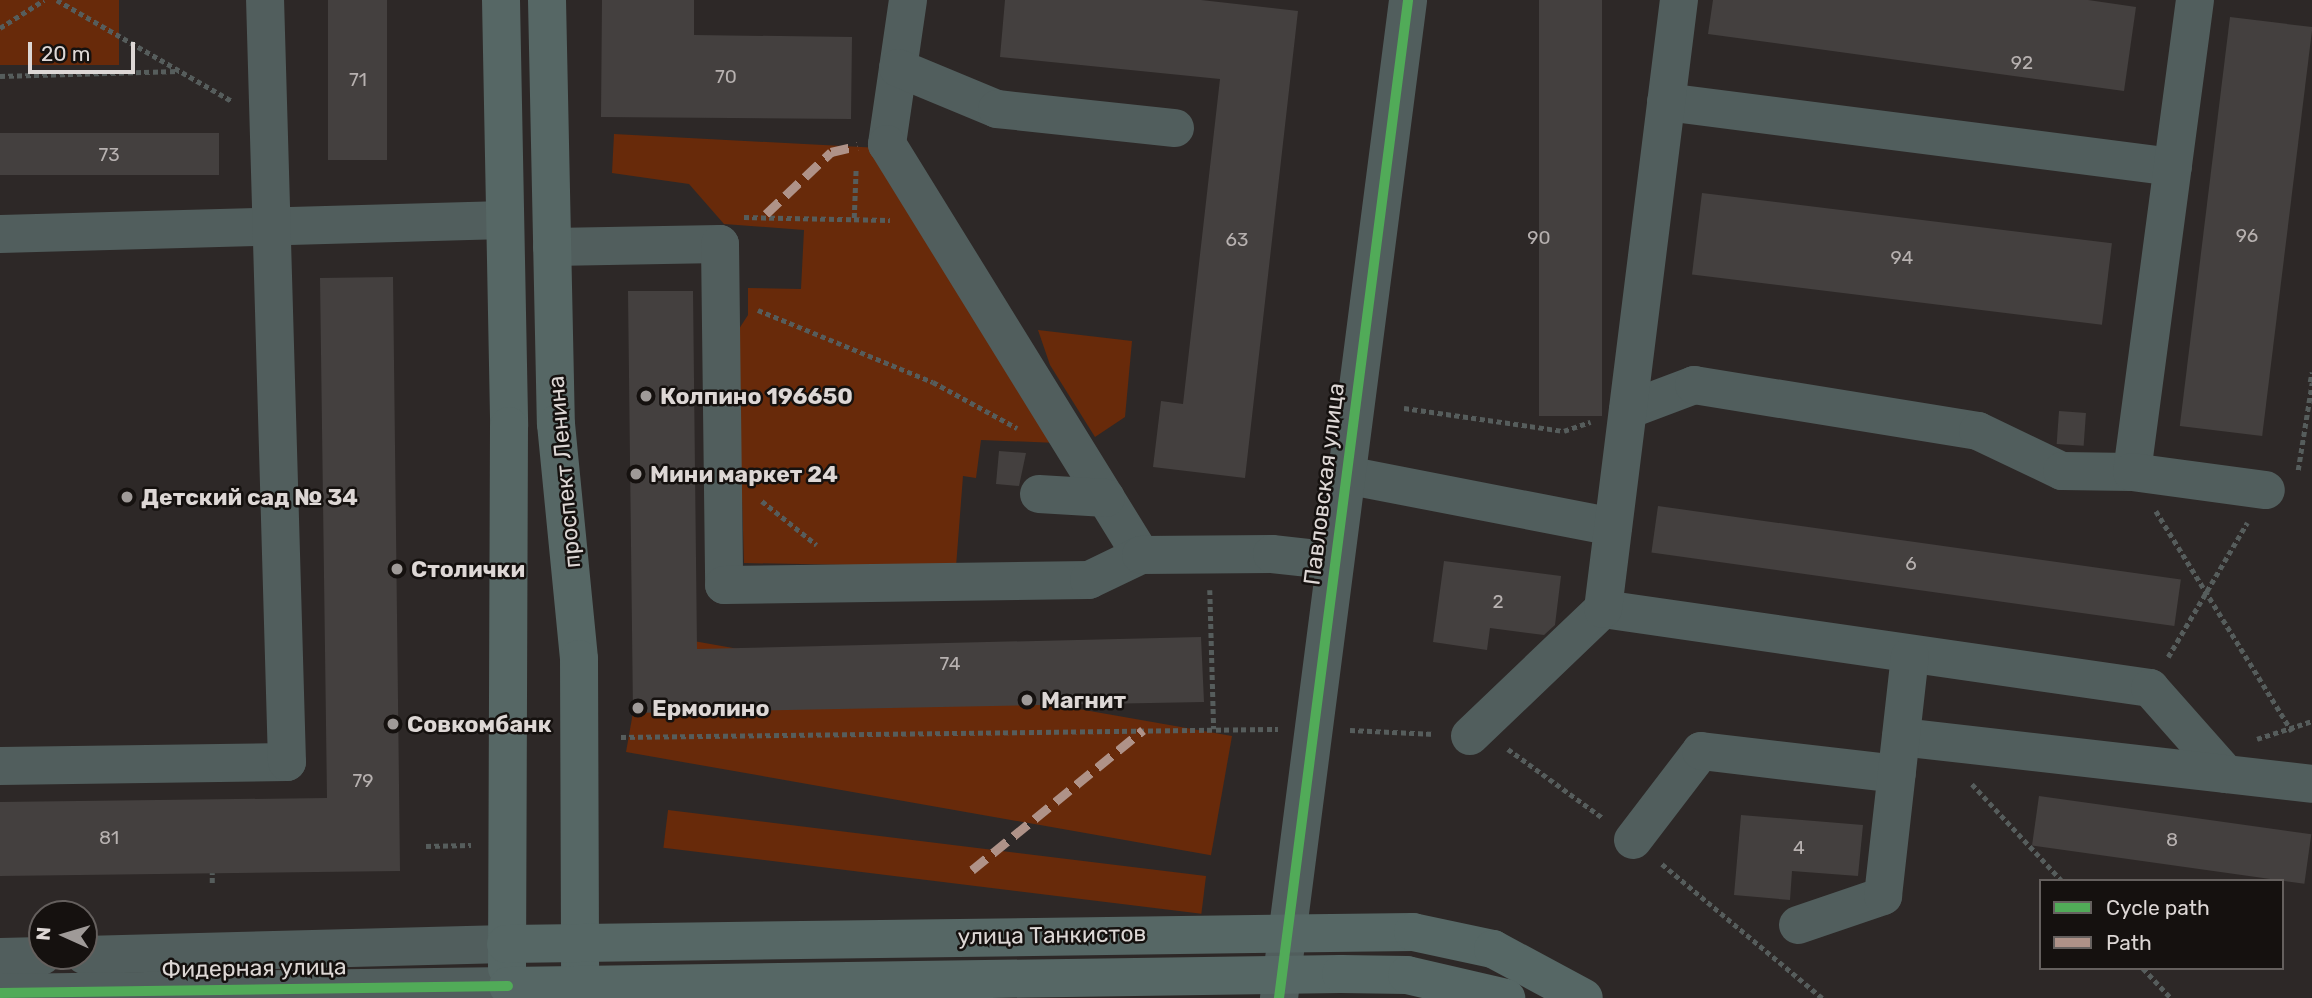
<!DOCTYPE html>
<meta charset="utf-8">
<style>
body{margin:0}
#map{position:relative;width:2312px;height:998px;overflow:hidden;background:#2d2827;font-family:Rubik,sans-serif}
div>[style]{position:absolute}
.green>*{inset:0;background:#682a0a;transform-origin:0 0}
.building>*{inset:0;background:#44403f;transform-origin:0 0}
.path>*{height:4.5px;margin-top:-2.25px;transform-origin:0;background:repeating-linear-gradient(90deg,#565d5c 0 5px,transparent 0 8.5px)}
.minor>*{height:38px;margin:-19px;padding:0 19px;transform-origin:19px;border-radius:19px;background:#515e5d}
.major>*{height:38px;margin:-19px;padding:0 19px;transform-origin:19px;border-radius:19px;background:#566765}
.quiet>*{height:9px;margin-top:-4.5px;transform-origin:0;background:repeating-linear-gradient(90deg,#af9288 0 18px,transparent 0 27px)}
.cycleway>*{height:10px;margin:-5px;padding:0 5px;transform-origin:5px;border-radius:5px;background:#51ab58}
.dots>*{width:19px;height:19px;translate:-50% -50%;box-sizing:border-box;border:4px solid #15110f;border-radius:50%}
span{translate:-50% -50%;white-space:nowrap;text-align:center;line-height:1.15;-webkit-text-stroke:5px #15110f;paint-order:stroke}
.number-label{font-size:19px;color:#b7b1b0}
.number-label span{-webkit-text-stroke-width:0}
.poi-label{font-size:23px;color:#ddd7d5;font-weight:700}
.left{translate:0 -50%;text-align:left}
.street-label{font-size:23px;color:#ddd7d5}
.legend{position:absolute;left:2039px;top:879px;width:245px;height:91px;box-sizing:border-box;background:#15110f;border:2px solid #65605e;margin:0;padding:9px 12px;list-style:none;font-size:21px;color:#ddd7d5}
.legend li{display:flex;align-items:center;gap:14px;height:35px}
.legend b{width:35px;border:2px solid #65605e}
.north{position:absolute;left:28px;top:900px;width:70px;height:70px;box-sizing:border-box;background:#15110f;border:2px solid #65605e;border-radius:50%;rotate:274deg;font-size:19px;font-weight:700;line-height:28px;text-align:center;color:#ddd7d5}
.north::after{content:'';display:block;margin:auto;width:24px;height:32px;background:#9f9a98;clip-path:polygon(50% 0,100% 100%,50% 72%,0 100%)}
.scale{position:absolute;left:28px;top:42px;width:107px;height:32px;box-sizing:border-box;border:4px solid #ddd7d5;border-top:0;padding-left:9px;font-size:21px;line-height:24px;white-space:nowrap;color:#ddd7d5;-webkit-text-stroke:5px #15110f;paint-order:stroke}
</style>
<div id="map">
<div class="green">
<i style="left:0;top:0;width:119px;height:65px"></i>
<i style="clip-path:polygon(614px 134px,880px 148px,1058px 443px,981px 440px,976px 478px,963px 476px,956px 567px,744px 563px,737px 332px,748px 315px,748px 288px,801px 289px,804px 230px,724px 224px,689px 184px,612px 173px)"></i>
<i style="clip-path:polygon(1038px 330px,1132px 341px,1125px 417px,1095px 437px,1050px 365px)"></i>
<i style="left:1232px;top:736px;width:121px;height:594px;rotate:100deg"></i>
<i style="left:1206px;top:876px;width:38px;height:542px;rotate:97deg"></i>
</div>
<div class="building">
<i style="left:328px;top:0;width:59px;height:160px"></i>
<i style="clip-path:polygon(602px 0,694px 0,694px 35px,852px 37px,851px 119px,601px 117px)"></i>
<i style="clip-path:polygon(1005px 0,1201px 0,1298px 11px,1245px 478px,1153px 467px,1161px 401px,1183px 404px,1220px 79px,1000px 57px)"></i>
<i style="left:1539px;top:0;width:63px;height:416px"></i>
<i style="clip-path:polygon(1713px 0,2088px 0,2136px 7px,2124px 91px,1708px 34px)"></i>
<i style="left:2230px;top:17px;width:83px;height:412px;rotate:7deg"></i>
<i style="left:219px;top:133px;width:42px;height:219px;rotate:90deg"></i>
<i style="left:1702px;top:193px;width:413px;height:82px;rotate:7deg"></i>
<i style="clip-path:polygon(393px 277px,400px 871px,0 876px,0 802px,327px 798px,320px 278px)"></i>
<i style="clip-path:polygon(628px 291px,693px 291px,697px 649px,1201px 637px,1204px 702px,633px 713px)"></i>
<i style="left:2059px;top:411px;width:27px;height:33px;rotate:4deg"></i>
<i style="clip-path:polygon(999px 451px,1026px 453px,1019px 486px,996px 484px)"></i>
<i style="left:1658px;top:506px;width:528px;height:47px;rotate:8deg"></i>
<i style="clip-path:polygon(1444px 561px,1561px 576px,1555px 625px,1544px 635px,1490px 628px,1487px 650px,1433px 642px)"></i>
<i style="left:2039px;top:796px;width:275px;height:50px;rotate:8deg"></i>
<i style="clip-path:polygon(1741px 815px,1863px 825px,1858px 876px,1792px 871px,1790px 900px,1734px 895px)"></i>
</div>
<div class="path">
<i style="left:57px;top:0;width:202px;rotate:30deg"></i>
<i style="left:0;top:28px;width:52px;rotate:-32.5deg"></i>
<i style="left:0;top:76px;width:179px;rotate:-1.6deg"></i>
<i style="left:744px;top:217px;width:146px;rotate:1.2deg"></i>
<i style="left:854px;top:218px;width:51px;rotate:-87.8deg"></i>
<i style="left:758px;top:310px;width:189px;rotate:22.4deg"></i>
<i style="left:933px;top:382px;width:96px;rotate:28.7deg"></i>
<i style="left:2310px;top:382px;width:10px;rotate:-79deg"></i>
<i style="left:1404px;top:408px;width:162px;rotate:8.2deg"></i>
<i style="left:1564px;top:431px;width:28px;rotate:-19deg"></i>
<i style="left:2298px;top:470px;width:88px;rotate:-80.9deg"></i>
<i style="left:762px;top:501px;width:70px;rotate:38.7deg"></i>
<i style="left:2156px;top:511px;width:259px;rotate:58.3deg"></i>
<i style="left:1210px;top:590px;width:139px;rotate:88.4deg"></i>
<i style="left:2168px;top:657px;width:156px;rotate:-59.5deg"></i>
<i style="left:1350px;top:730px;width:85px;rotate:2.7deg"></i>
<i style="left:621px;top:737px;width:657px;rotate:-0.7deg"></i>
<i style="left:2257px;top:739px;width:58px;rotate:-18.1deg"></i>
<i style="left:1508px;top:749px;width:117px;rotate:36deg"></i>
<i style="left:1972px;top:784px;width:132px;rotate:47.1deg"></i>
<i style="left:426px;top:846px;width:45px;rotate:-1.3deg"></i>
<i style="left:1662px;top:864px;width:209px;rotate:39.9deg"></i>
<i style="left:212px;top:883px;width:10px;rotate:-90deg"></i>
<i style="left:2143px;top:968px;width:41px;rotate:47deg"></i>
</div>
<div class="minor">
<i style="left:908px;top:0;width:146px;rotate:98.3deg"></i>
<i style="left:887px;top:144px;width:483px;rotate:58.3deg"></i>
<i style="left:898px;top:68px;width:107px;rotate:22.5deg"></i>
<i style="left:997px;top:109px;width:179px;rotate:6.1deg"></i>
<i style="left:1666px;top:102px;width:511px;rotate:7.31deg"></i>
<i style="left:0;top:234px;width:505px;rotate:-1.59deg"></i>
<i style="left:552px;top:247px;width:168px;rotate:-1deg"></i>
<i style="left:720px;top:244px;width:341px;rotate:89.3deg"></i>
<i style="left:724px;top:585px;width:365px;rotate:-0.8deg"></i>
<i style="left:1089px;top:580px;width:58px;rotate:-25.7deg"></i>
<i style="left:1141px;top:555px;width:131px;rotate:-0.4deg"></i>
<i style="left:1272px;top:554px;width:63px;rotate:6.3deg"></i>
<i style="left:1628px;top:410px;width:71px;rotate:-20.7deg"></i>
<i style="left:1694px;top:385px;width:288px;rotate:9.2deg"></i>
<i style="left:1978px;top:431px;width:93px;rotate:25.5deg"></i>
<i style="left:2062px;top:471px;width:70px;rotate:0.8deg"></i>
<i style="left:2132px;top:472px;width:476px;rotate:-82.4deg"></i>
<i style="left:2132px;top:472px;width:135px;rotate:7.7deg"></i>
<i style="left:1346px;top:475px;width:272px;rotate:11deg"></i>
<i style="left:1039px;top:494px;width:67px;rotate:3.4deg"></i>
<i style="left:1603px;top:609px;width:553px;rotate:8.22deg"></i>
<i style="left:2150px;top:688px;width:115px;rotate:48.5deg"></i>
<i style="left:1470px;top:736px;width:184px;rotate:-43.7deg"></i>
<i style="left:1603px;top:609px;width:614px;rotate:-82.89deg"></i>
<i style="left:1901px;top:737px;width:414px;rotate:6.5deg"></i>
<i style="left:0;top:766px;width:287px;rotate:-0.8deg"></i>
<i style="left:287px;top:762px;width:762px;rotate:-91.65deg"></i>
<i style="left:1633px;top:840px;width:112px;rotate:-52.6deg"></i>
<i style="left:1701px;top:751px;width:197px;rotate:6.7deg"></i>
<i style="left:1798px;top:925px;width:90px;rotate:-18.8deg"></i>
<i style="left:1883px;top:896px;width:241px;rotate:-83.6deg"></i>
<i style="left:84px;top:955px;width:422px;rotate:-1.5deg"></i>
<i style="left:0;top:957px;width:42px;rotate:-1.4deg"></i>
<i style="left:0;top:993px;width:508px;rotate:-0.79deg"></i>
<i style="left:1279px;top:998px;width:1006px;rotate:-82.63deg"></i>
</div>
<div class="major">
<i style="left:501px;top:0;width:426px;rotate:88.9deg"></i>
<i style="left:509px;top:426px;width:542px;rotate:90.21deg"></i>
<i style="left:547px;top:0;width:424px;rotate:88.8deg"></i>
<i style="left:556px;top:424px;width:236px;rotate:84.4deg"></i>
<i style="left:579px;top:659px;width:311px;rotate:89.8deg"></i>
<i style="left:506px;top:944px;width:907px;rotate:-0.76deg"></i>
<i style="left:1413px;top:932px;width:82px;rotate:12deg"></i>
<i style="left:1493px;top:949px;width:103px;rotate:28.3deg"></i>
<i style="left:508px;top:986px;width:833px;rotate:-0.83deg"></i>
<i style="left:1341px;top:974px;width:66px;rotate:0.9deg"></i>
<i style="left:1407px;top:975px;width:102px;rotate:13.1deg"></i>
</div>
<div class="quiet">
<i style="left:766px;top:214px;width:90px;rotate:-43.6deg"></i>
<i style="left:831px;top:152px;width:27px;rotate:-13deg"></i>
<i style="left:972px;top:870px;width:221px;rotate:-39.3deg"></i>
</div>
<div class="cycleway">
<i style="left:0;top:993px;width:508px;rotate:-0.79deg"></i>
<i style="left:1279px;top:998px;width:1006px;rotate:-82.63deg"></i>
</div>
<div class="dots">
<i style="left:646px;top:396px;background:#9f9a98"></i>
<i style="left:636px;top:474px;background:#9f9a98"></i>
<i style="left:127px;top:497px;background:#9f9a98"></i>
<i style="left:397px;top:569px;background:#9f9a98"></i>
<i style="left:1027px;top:700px;background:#9f9a98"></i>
<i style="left:638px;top:708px;background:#9f9a98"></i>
<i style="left:393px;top:724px;background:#9f9a98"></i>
</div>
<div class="number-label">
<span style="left:2022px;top:63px">92</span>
<span style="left:726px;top:77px">70</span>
<span style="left:358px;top:80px">71</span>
<span style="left:109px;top:155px">73</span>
<span style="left:2247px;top:236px">96</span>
<span style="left:1539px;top:238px">90</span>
<span style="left:1237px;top:240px">63</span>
<span style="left:1902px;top:258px">94</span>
<span style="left:1911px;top:564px">6</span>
<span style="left:1498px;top:602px">2</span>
<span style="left:950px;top:664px">74</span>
<span style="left:363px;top:781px">79</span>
<span style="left:109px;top:838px">81</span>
<span style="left:2172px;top:840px">8</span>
<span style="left:1799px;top:848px">4</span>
</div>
<div class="poi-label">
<span class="left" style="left:660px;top:396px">Колпино 196650</span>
<span class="left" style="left:650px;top:474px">Мини маркет 24</span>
<span class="left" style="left:141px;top:497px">Детский сад № 34</span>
<span class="left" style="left:411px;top:569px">Столички</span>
<span class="left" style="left:1041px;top:700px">Магнит</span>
<span class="left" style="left:652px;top:708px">Ермолино</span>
<span class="left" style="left:407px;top:724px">Совкомбанк</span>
</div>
<div class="street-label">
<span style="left:564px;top:472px;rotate:-95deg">проспект Ленина</span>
<span style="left:1324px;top:484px;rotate:-83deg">Павловская улица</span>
<span style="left:1052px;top:935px;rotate:-1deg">улица Танкистов</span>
<span style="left:254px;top:968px;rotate:-1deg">Фидерная улица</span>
</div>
<ul class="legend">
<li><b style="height:9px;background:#51ab58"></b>Cycle path</li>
<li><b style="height:9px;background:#af9288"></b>Path</li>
</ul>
<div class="north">N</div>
<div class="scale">20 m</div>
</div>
